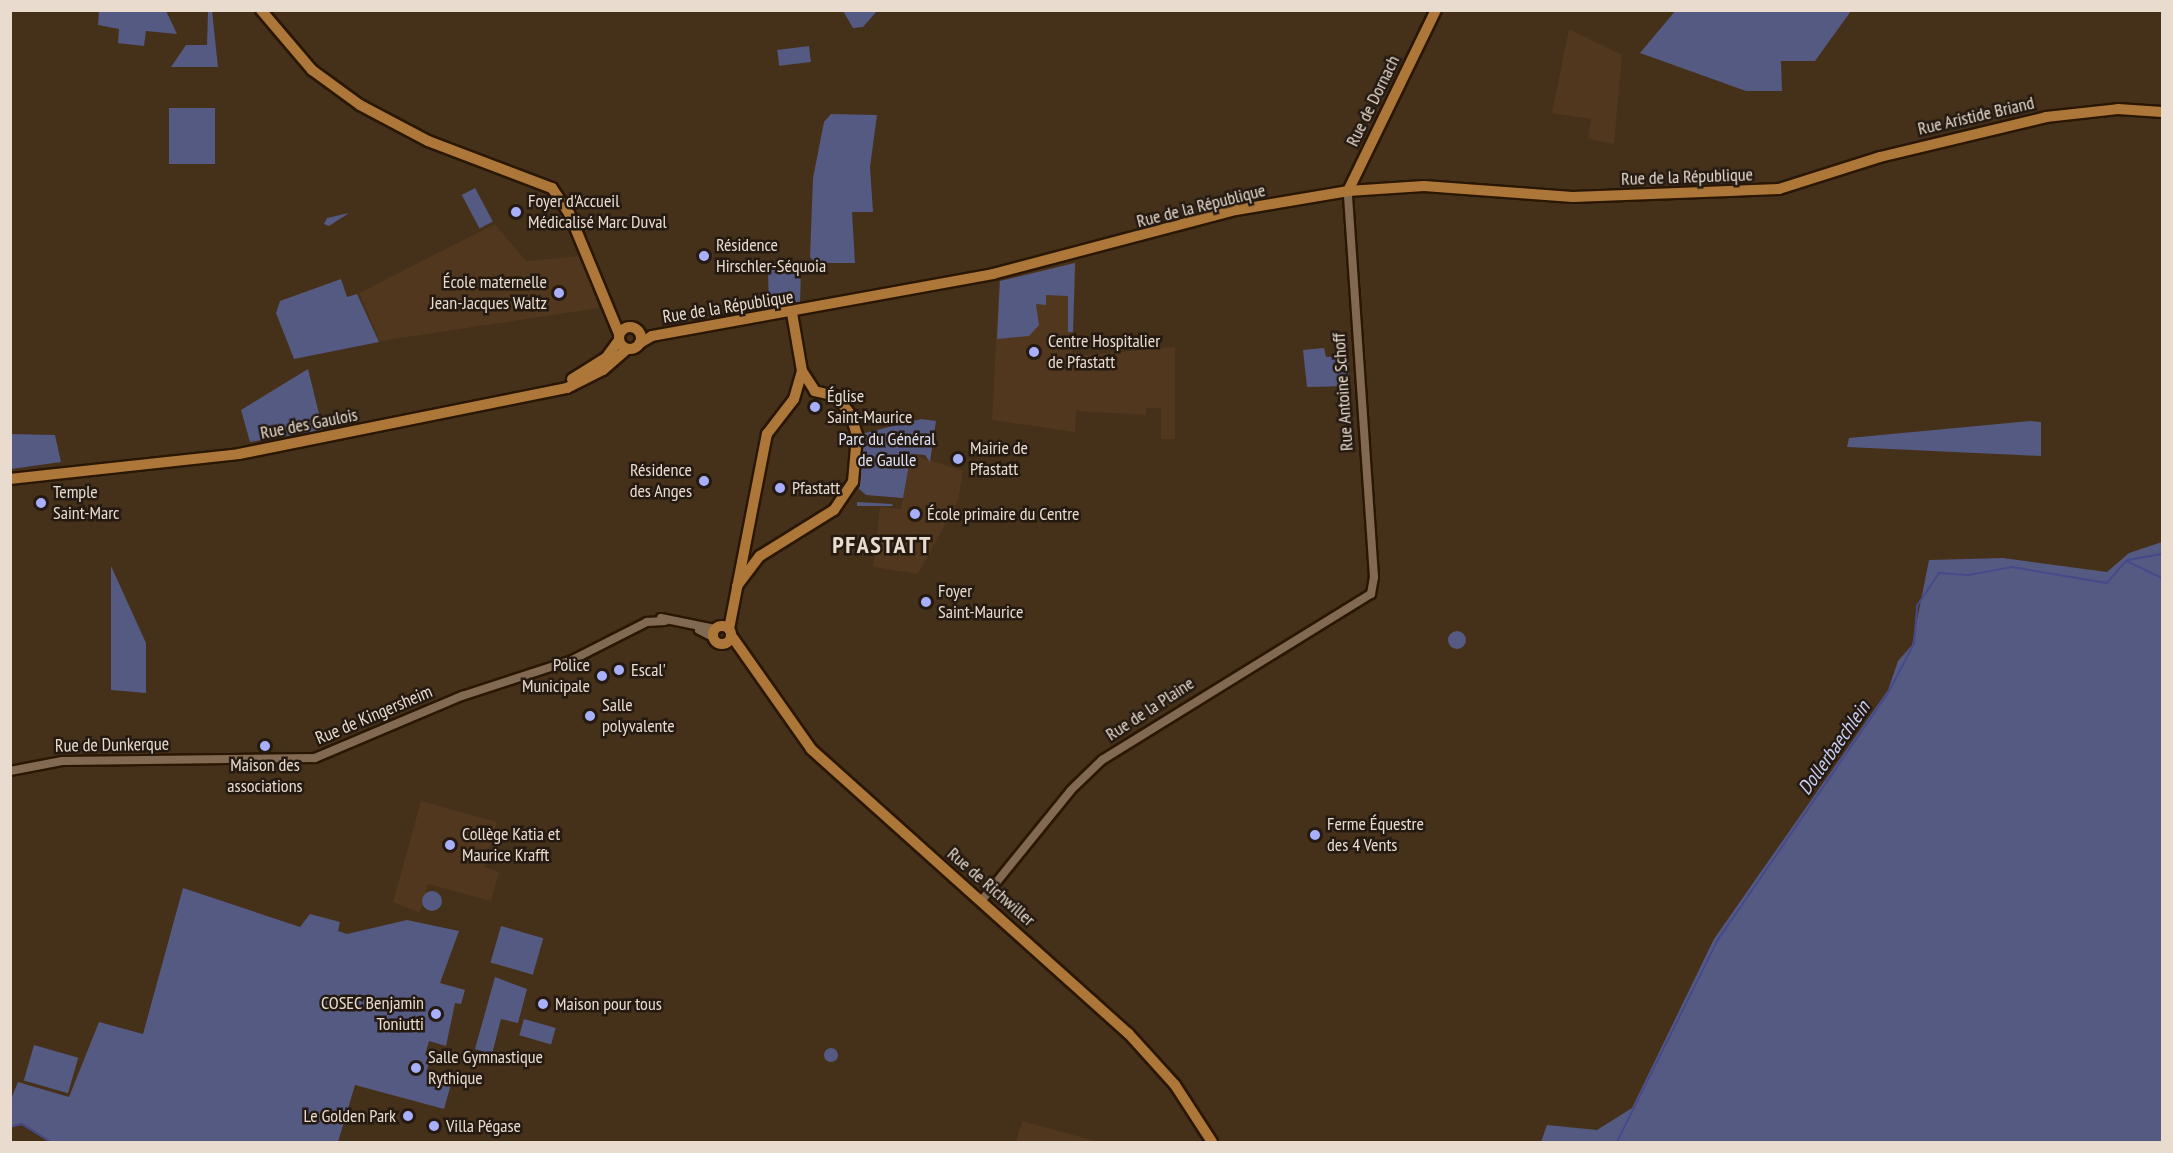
<!DOCTYPE html>
<meta charset="utf-8">
<style>
body{margin:0}
#map{position:relative;width:2173px;height:1153px;overflow:hidden;background:#45301a;font-family:"PT Sans Narrow",sans-serif}
div>[style]{position:absolute}
.built>*{inset:0;background:#51371d}
.green>*{inset:0;background:#555a82;transform-origin:0 0}
.round{border-radius:50%}
.stream>*{height:1.5px;margin:-0.75px;padding:0 0.75px;transform-origin:0.75px;border-radius:0.75px;background:#46498a}
.roads{filter:drop-shadow(2px 0 #2a1703) drop-shadow(-2px 0 #2a1703) drop-shadow(0 2px #2a1703) drop-shadow(0 -2px #2a1703)}
.minor>*{height:8px;margin:-4px;padding:0 4px;transform-origin:4px;border-radius:4px;background:#816952}
.major>*{height:10px;margin:-5px;padding:0 5px;transform-origin:5px;border-radius:5px;background:#ad7739}
.major>.ring{margin:-5px;padding:0;box-sizing:content-box;background:none;border:10px solid #ad7739;border-radius:50%}
.dots>*{width:16px;height:16px;translate:-50% -50%;box-sizing:border-box;border:3px solid #241a11;border-radius:50%}
span{translate:-50% -50%;white-space:nowrap;text-align:center;line-height:1.15;-webkit-text-stroke:5px #241a11;paint-order:stroke}
.street-label{font-size:18px;color:#e9dccf}
.poi-label{font-size:18px;color:#e9dccf}
.left{translate:0 -50%;text-align:left}
.right{translate:-100% -50%;text-align:right}
.park-label{font-size:18px;color:#dee1f5}
.water-label{font-size:20px;color:#c9cef5;font-style:italic}
.district-label{font-size:24px;color:#e9dccf;font-weight:700;letter-spacing:1.5px}
.frame{position:absolute;inset:0;border:12px solid #e9dccf;pointer-events:none}
</style>
<div id="map">
<div class="built">
<i style="clip-path:polygon(1569px 29px,1622px 55px,1614px 144px,1588px 139px,1591px 119px,1552px 113px)"></i>
<i style="clip-path:polygon(495px 224px,526px 261px,581px 256px,599px 308px,380px 341px,359px 293px)"></i>
<i style="clip-path:polygon(1076px 262px,1072px 356px,1175px 347px,1175px 439px,1161px 439px,1161px 408px,1146px 408px,1146px 415px,1076px 411px,1075px 432px,992px 420px,999px 281px)"></i>
<i style="clip-path:polygon(911px 454px,963px 471px,958px 501px,918px 574px,873px 567px,880px 507px,901px 509px)"></i>
<i style="clip-path:polygon(421px 801px,497px 822px,484px 867px,499px 872px,491px 901px,428px 884px,420px 913px,393px 902px)"></i>
<i style="clip-path:polygon(1022px 1121px,1099px 1142px,1016px 1142px)"></i>
</div>
<div class="green">
<i style="clip-path:polygon(1676px 10px,1851px 10px,1851px 11px,1815px 61px,1781px 61px,1782px 91px,1746px 91px,1640px 53px)"></i>
<i style="clip-path:polygon(99px 11px,166px 11px,177px 34px,146px 31px,144px 46px,118px 43px,119px 29px,98px 25px)"></i>
<i style="clip-path:polygon(208px 11px,212px 11px,218px 67px,171px 67px,186px 45px,207px 45px)"></i>
<i style="clip-path:polygon(843px 11px,843px 10px,877px 11px,863px 27px,853px 28px)"></i>
<i style="left:809px;top:46px;width:16px;height:32px;rotate:83deg"></i>
<i style="left:169px;top:108px;width:46px;height:56px"></i>
<i style="clip-path:polygon(831px 114px,877px 115px,870px 167px,873px 212px,852px 212px,855px 263px,815px 263px,810px 257px,813px 178px,824px 122px)"></i>
<i style="left:475px;top:188px;width:38px;height:15px;rotate:62deg"></i>
<i style="clip-path:polygon(349px 213px,329px 226px,324px 224px,327px 218px)"></i>
<i style="clip-path:polygon(1075px 263px,1073px 332px,1068px 332px,1068px 296px,1046px 295px,1046px 305px,1036px 304px,1039px 325px,1029px 336px,997px 339px,1000px 281px)"></i>
<i style="clip-path:polygon(801px 269px,800px 303px,769px 308px,768px 270px)"></i>
<i style="clip-path:polygon(341px 279px,347px 297px,357px 294px,379px 342px,294px 359px,276px 313px,280px 301px)"></i>
<i style="clip-path:polygon(1324px 348px,1326px 357px,1348px 356px,1349px 386px,1307px 387px,1303px 350px)"></i>
<i style="clip-path:polygon(308px 369px,323px 430px,250px 442px,241px 410px)"></i>
<i style="clip-path:polygon(921px 419px,936px 421px,930px 462px,925px 455px,911px 454px,903px 498px,866px 495px,859px 489px,865px 433px)"></i>
<i style="clip-path:polygon(2030px 421px,2041px 422px,2041px 456px,1847px 447px,1849px 438px)"></i>
<i style="clip-path:polygon(11px 434px,55px 435px,61px 462px,11px 469px)"></i>
<i style="clip-path:polygon(857px 502px,892px 504px,893px 506px,857px 506px)"></i>
<i style="clip-path:polygon(2162px 542px,2162px 1142px,1541px 1142px,1547px 1125px,1597px 1130px,1632px 1108px,1714px 939px,1888px 690px,1898px 661px,1912px 645px,1929px 560px,2003px 558px,2107px 572px,2129px 553px)"></i>
<i style="clip-path:polygon(111px 566px,146px 643px,146px 693px,111px 690px)"></i>
<i class="round" style="left:1448px;top:631px;width:18px;height:18px"></i>
<i style="clip-path:polygon(183px 888px,300px 927px,310px 914px,340px 922px,338px 931px,347px 934px,407px 920px,459px 931px,440px 983px,465px 990px,461px 1004px,455px 1003px,446px 1046px,429px 1041px,425px 1055px,431px 1057px,427px 1070px,453px 1077px,444px 1109px,355px 1085px,338px 1142px,52px 1142px,22px 1123px,11px 1126px,11px 1099px,18px 1082px,69px 1097px,99px 1022px,143px 1034px)"></i>
<i class="round" style="left:422px;top:891px;width:20px;height:20px"></i>
<i style="left:501px;top:926px;width:44px;height:38px;rotate:16deg"></i>
<i style="clip-path:polygon(495px 977px,527px 989px,518px 1023px,501px 1019px,492px 1054px,475px 1049px)"></i>
<i style="left:524px;top:1019px;width:33px;height:17px;rotate:16deg"></i>
<i style="left:34px;top:1045px;width:46px;height:37px;rotate:16deg"></i>
<i class="round" style="left:824px;top:1048px;width:14px;height:14px"></i>
</div>
<div class="stream">
<i style="left:2128px;top:560px;width:35px;rotate:-10deg"></i>
<i style="left:2127px;top:561px;width:39px;rotate:26deg"></i>
<i style="left:10px;top:1127px;width:12px;rotate:-14deg"></i>
<i style="left:22px;top:1124px;width:34px;rotate:32deg"></i>
<i style="left:1617px;top:1142px;width:225px;rotate:-63.5deg"></i>
<i style="left:1717px;top:941px;width:299px;rotate:-55.4deg"></i>
<i style="left:1887px;top:695px;width:58px;rotate:-62.1deg"></i>
<i style="left:1914px;top:644px;width:38px;rotate:-85deg"></i>
<i style="left:1917px;top:606px;width:40px;rotate:-56deg"></i>
<i style="left:1939px;top:573px;width:30px;rotate:4deg"></i>
<i style="left:1969px;top:575px;width:44px;rotate:-10.5deg"></i>
<i style="left:2012px;top:567px;width:96px;rotate:9.6deg"></i>
<i style="left:2107px;top:583px;width:29px;rotate:-49deg"></i>
</div>
<div class="roads">
<div class="minor">
<i style="left:661px;top:618px;width:55px;rotate:11.5deg"></i>
<i style="left:699px;top:630px;width:16px;rotate:27deg"></i>
<i style="left:10px;top:771px;width:53px;rotate:-10.9deg"></i>
<i style="left:62px;top:761px;width:253px;rotate:-0.7deg"></i>
<i style="left:315px;top:758px;width:160px;rotate:-22.9deg"></i>
<i style="left:462px;top:696px;width:116px;rotate:-18.1deg"></i>
<i style="left:572px;top:660px;width:84px;rotate:-26.9deg"></i>
<i style="left:647px;top:622px;width:18px;rotate:-3deg"></i>
<i style="left:982px;top:900px;width:141px;rotate:-51deg"></i>
<i style="left:1071px;top:790px;width:43px;rotate:-44.1deg"></i>
<i style="left:1102px;top:760px;width:316px;rotate:-31.7deg"></i>
<i style="left:1371px;top:594px;width:17px;rotate:-80deg"></i>
<i style="left:1374px;top:577px;width:387px;rotate:-93.9deg"></i>
</div>
<div class="major">
<i style="left:261px;top:10px;width:79px;rotate:49.6deg"></i>
<i style="left:312px;top:70px;width:59px;rotate:36.1deg"></i>
<i style="left:360px;top:105px;width:77px;rotate:27.9deg"></i>
<i style="left:428px;top:141px;width:133px;rotate:20.8deg"></i>
<i style="left:552px;top:188px;width:30px;rotate:56deg"></i>
<i style="left:569px;top:213px;width:131px;rotate:67.5deg"></i>
<i style="left:1348px;top:191px;width:201px;rotate:-64.1deg"></i>
<i class="ring" style="left:619px;top:327px;width:12px;height:12px"></i>
<i style="left:640px;top:343px;width:14px;rotate:-30deg"></i>
<i style="left:652px;top:336px;width:347px;rotate:-10.3deg"></i>
<i style="left:993px;top:274px;width:251px;rotate:-14.8deg"></i>
<i style="left:1236px;top:210px;width:114px;rotate:-9.6deg"></i>
<i style="left:1348px;top:191px;width:76px;rotate:-3.8deg"></i>
<i style="left:1424px;top:186px;width:149px;rotate:4.2deg"></i>
<i style="left:1573px;top:197px;width:206px;rotate:-2.2deg"></i>
<i style="left:1779px;top:189px;width:106px;rotate:-17.6deg"></i>
<i style="left:1880px;top:157px;width:171px;rotate:-13.5deg"></i>
<i style="left:2046px;top:117px;width:72px;rotate:-6.3deg"></i>
<i style="left:2118px;top:109px;width:44px;rotate:3.9deg"></i>
<i style="left:572px;top:379px;width:40px;rotate:-32deg"></i>
<i style="left:606px;top:358px;width:22px;rotate:-54deg"></i>
<i style="left:10px;top:479px;width:230px;rotate:-6.2deg"></i>
<i style="left:239px;top:454px;width:335px;rotate:-11.4deg"></i>
<i style="left:567px;top:388px;width:40px;rotate:-26.6deg"></i>
<i style="left:603px;top:370px;width:32px;rotate:-41deg"></i>
<i style="left:737px;top:586px;width:38px;rotate:-53deg"></i>
<i style="left:760px;top:556px;width:87px;rotate:-31.9deg"></i>
<i style="left:834px;top:510px;width:34px;rotate:-56deg"></i>
<i style="left:853px;top:482px;width:47px;rotate:-85.1deg"></i>
<i style="left:857px;top:435px;width:21px;rotate:-107deg"></i>
<i style="left:851px;top:415px;width:24px;rotate:-128deg"></i>
<i style="left:836px;top:396px;width:22px;rotate:-167deg"></i>
<i style="left:815px;top:391px;width:24px;rotate:-123deg"></i>
<i class="ring" style="left:713px;top:626px;width:8px;height:8px"></i>
<i style="left:729px;top:629px;width:199px;rotate:-79deg"></i>
<i style="left:767px;top:434px;width:44px;rotate:-52.4deg"></i>
<i style="left:794px;top:399px;width:29px;rotate:-74deg"></i>
<i style="left:802px;top:371px;width:59px;rotate:-99.8deg"></i>
<i style="left:731px;top:635px;width:139px;rotate:54.9deg"></i>
<i style="left:811px;top:749px;width:426px;rotate:41.9deg"></i>
<i style="left:1128px;top:1033px;width:70px;rotate:47.9deg"></i>
<i style="left:1175px;top:1085px;width:68px;rotate:57deg"></i>
</div>
</div>
<div class="dots">
<i style="left:516px;top:212px;background:#a8b0fc"></i>
<i style="left:704px;top:256px;background:#a8b0fc"></i>
<i style="left:559px;top:293px;background:#a8b0fc"></i>
<i style="left:1034px;top:352px;background:#a8b0fc"></i>
<i style="left:815px;top:407px;background:#a8b0fc"></i>
<i style="left:958px;top:459px;background:#a8b0fc"></i>
<i style="left:704px;top:481px;background:#a8b0fc"></i>
<i style="left:780px;top:488px;background:#a8b0fc"></i>
<i style="left:41px;top:503px;background:#a8b0fc"></i>
<i style="left:915px;top:514px;background:#a8b0fc"></i>
<i style="left:926px;top:602px;background:#a8b0fc"></i>
<i style="left:619px;top:670px;background:#a8b0fc"></i>
<i style="left:602px;top:676px;background:#a8b0fc"></i>
<i style="left:590px;top:716px;background:#a8b0fc"></i>
<i style="left:265px;top:746px;background:#a8b0fc"></i>
<i style="left:1315px;top:835px;background:#a8b0fc"></i>
<i style="left:450px;top:845px;background:#a8b0fc"></i>
<i style="left:543px;top:1004px;background:#a8b0fc"></i>
<i style="left:436px;top:1014px;background:#a8b0fc"></i>
<i style="left:416px;top:1068px;background:#a8b0fc"></i>
<i style="left:408px;top:1116px;background:#a8b0fc"></i>
<i style="left:434px;top:1126px;background:#a8b0fc"></i>
</div>
<div class="street-label">
<span style="left:1373px;top:101px;rotate:-64deg">Rue de Dornach</span>
<span style="left:1976px;top:116px;rotate:-13deg">Rue Aristide Briand</span>
<span style="left:1687px;top:177px;rotate:-2deg">Rue de la République</span>
<span style="left:1201px;top:206px;rotate:-14deg">Rue de la République</span>
<span style="left:728px;top:307px;rotate:-9deg">Rue de la République</span>
<span style="left:1343px;top:392px;rotate:-94deg">Rue Antoine Schoff</span>
<span style="left:309px;top:424px;rotate:-11deg">Rue des Gaulois</span>
<span style="left:1150px;top:709px;rotate:-33deg">Rue de la Plaine</span>
<span style="left:374px;top:715px;rotate:-23deg">Rue de Kingersheim</span>
<span style="left:112px;top:745px;rotate:-1deg">Rue de Dunkerque</span>
<span style="left:991px;top:887px;rotate:41deg">Rue de Richwiller</span>
</div>
<div class="poi-label">
<span class="left" style="left:528px;top:212px">Foyer d'Accueil<br>Médicalisé Marc Duval</span>
<span class="left" style="left:716px;top:256px">Résidence<br>Hirschler-Séquoia</span>
<span class="right" style="left:547px;top:293px">École maternelle<br>Jean-Jacques Waltz</span>
<span class="left" style="left:1048px;top:352px">Centre Hospitalier<br>de Pfastatt</span>
<span class="left" style="left:827px;top:407px">Église<br>Saint-Maurice</span>
<span class="left" style="left:970px;top:459px">Mairie de<br>Pfastatt</span>
<span class="right" style="left:692px;top:481px">Résidence<br>des Anges</span>
<span class="left" style="left:792px;top:488px">Pfastatt</span>
<span class="left" style="left:53px;top:503px">Temple<br>Saint-Marc</span>
<span class="left" style="left:927px;top:514px">École primaire du Centre</span>
<span class="left" style="left:938px;top:602px">Foyer<br>Saint-Maurice</span>
<span class="right" style="left:590px;top:676px">Police<br>Municipale</span>
<span class="left" style="left:631px;top:670px">Escal'</span>
<span class="left" style="left:602px;top:716px">Salle<br>polyvalente</span>
<span style="left:265px;top:776px">Maison des<br>associations</span>
<span class="left" style="left:1327px;top:835px">Ferme Équestre<br>des 4 Vents</span>
<span class="left" style="left:462px;top:845px">Collège Katia et<br>Maurice Krafft</span>
<span class="right" style="left:424px;top:1014px">COSEC Benjamin<br>Toniutti</span>
<span class="left" style="left:555px;top:1004px">Maison pour tous</span>
<span class="left" style="left:428px;top:1068px">Salle Gymnastique<br>Rythique</span>
<span class="right" style="left:396px;top:1116px">Le Golden Park</span>
<span class="left" style="left:446px;top:1126px">Villa Pégase</span>
</div>
<div class="park-label">
<span style="left:887px;top:450px">Parc du Général<br>de Gaulle</span>
</div>
<div class="water-label">
<span style="left:1834px;top:748px;rotate:-55deg">Dollerbaechlein</span>
</div>
<div class="district-label">
<span style="left:882px;top:545px">PFASTATT</span>
</div>
<div class="frame"></div>
</div>
